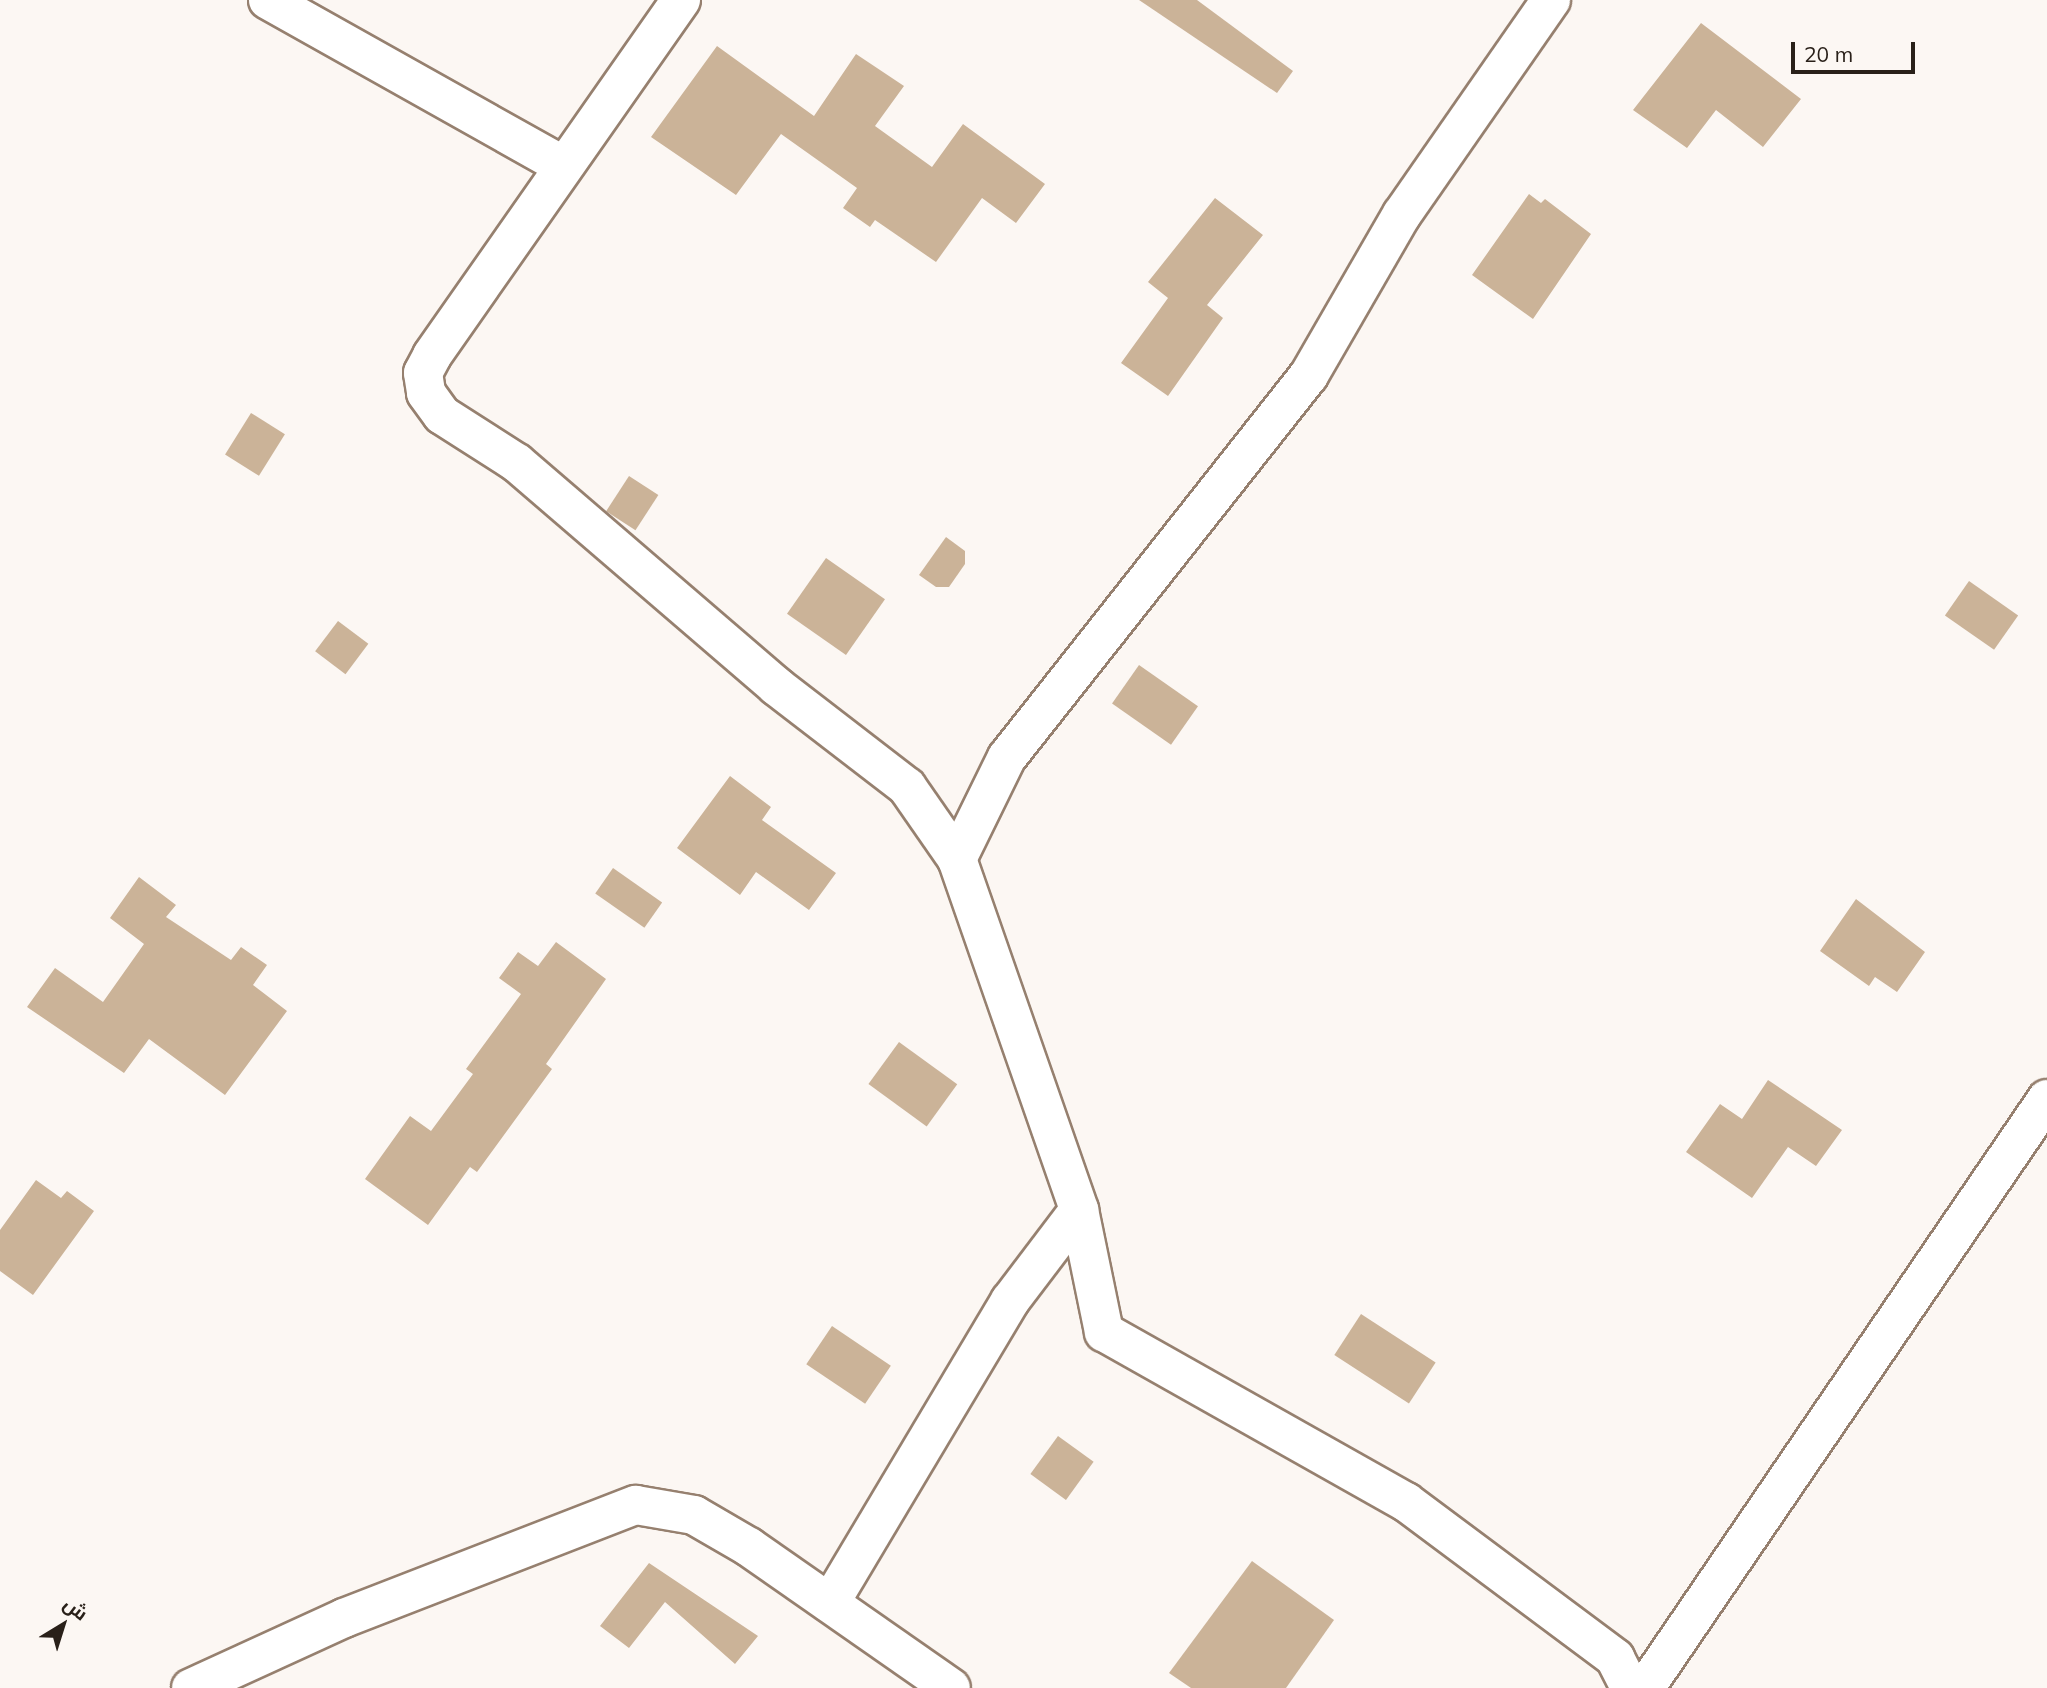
<!DOCTYPE html>
<meta charset="utf-8">
<style>
body{margin:0}
#map{position:relative;width:2047px;height:1688px;overflow:hidden;background:#fcf7f3;font-family:Mulish,Cairo,sans-serif}
div>[style]{position:absolute}
.building>*{inset:0;background:#cbb398;transform-origin:0 0}
.roads{filter:drop-shadow(2px 0 #96806f) drop-shadow(-2px 0 #96806f) drop-shadow(0 2px #96806f) drop-shadow(0 -2px #96806f)}
.minor>*{height:38px;margin:-19px;padding:0 19px;transform-origin:19px;border-radius:19px;background:#fff}
span{translate:-50% -50%;white-space:nowrap;text-align:center;line-height:1.15;-webkit-text-stroke:5px #fcf7f3;paint-order:stroke}
.north{position:absolute;left:28px;top:1590px;width:70px;height:70px;-webkit-text-stroke:5px #fcf7f3;paint-order:stroke;rotate:38deg;font-size:19px;font-weight:700;line-height:28px;text-align:center;color:#292019}
.north::after{content:'';display:block;margin:auto;width:24px;height:32px;background:#292019;clip-path:polygon(50% 0,100% 100%,50% 72%,0 100%)}
.scale{position:absolute;left:1791px;top:42px;width:124px;height:32px;box-sizing:border-box;border:4px solid #292019;border-top:0;padding-left:9px;font-size:21px;line-height:24px;white-space:nowrap;color:#292019;-webkit-text-stroke:5px #fcf7f3;paint-order:stroke}
</style>
<div id="map">
<div class="building">
<i style="clip-path:polygon(1139px 0,1197px 0,1293px 71px,1277px 93px)"></i>
<i style="clip-path:polygon(1701px 23px,1801px 99px,1763px 147px,1716px 110px,1687px 148px,1633px 110px)"></i>
<i style="clip-path:polygon(717px 46px,814px 116px,856px 54px,904px 86px,875px 126px,932px 167px,963px 124px,1045px 184px,1016px 223px,982px 198px,936px 262px,875px 220px,870px 227px,843px 208px,857px 188px,781px 134px,736px 195px,651px 137px)"></i>
<i style="clip-path:polygon(1529px 194px,1541px 203px,1545px 199px,1591px 234px,1533px 319px,1472px 275px)"></i>
<i style="clip-path:polygon(1215px 198px,1263px 235px,1207px 305px,1223px 318px,1168px 396px,1121px 363px,1168px 298px,1148px 282px)"></i>
<i style="left:251px;top:413px;width:40px;height:49px;rotate:32deg"></i>
<i style="left:629px;top:476px;width:35px;height:42px;rotate:33deg"></i>
<i style="clip-path:polygon(946px 537px,965px 551px,965px 564px,949px 587px,936px 587px,919px 575px)"></i>
<i style="left:826px;top:558px;width:72px;height:68px;rotate:35deg"></i>
<i style="left:1969px;top:581px;width:60px;height:42px;rotate:35deg"></i>
<i style="left:338px;top:621px;width:38px;height:38px;rotate:37deg"></i>
<i style="left:1139px;top:665px;width:72px;height:47px;rotate:35deg"></i>
<i style="clip-path:polygon(730px 776px,771px 807px,762px 820px,836px 873px,809px 910px,756px 872px,740px 895px,677px 848px)"></i>
<i style="left:613px;top:868px;width:60px;height:31px;rotate:35deg"></i>
<i style="clip-path:polygon(139px 877px,176px 905px,166px 917px,231px 960px,241px 947px,267px 965px,253px 985px,287px 1011px,225px 1095px,149px 1039px,124px 1073px,27px 1007px,55px 968px,103px 1002px,144px 944px,110px 918px)"></i>
<i style="clip-path:polygon(1856px 899px,1925px 952px,1897px 992px,1875px 977px,1869px 986px,1820px 951px)"></i>
<i style="clip-path:polygon(556px 942px,606px 979px,546px 1064px,552px 1069px,477px 1172px,470px 1167px,428px 1225px,365px 1179px,410px 1116px,431px 1131px,473px 1074px,466px 1069px,521px 994px,499px 978px,518px 952px,538px 966px)"></i>
<i style="left:899px;top:1042px;width:72px;height:52px;rotate:36deg"></i>
<i style="clip-path:polygon(1768px 1080px,1842px 1130px,1816px 1166px,1788px 1147px,1752px 1198px,1686px 1152px,1720px 1104px,1742px 1119px)"></i>
<i style="clip-path:polygon(36px 1180px,61px 1198px,67px 1191px,94px 1211px,33px 1295px,0 1271px,0 1230px)"></i>
<i style="left:1361px;top:1314px;width:89px;height:49px;rotate:33deg"></i>
<i style="left:832px;top:1326px;width:71px;height:46px;rotate:34deg"></i>
<i style="left:1058px;top:1436px;width:44px;height:47px;rotate:36deg"></i>
<i style="clip-path:polygon(1252px 1561px,1334px 1620px,1286px 1688px,1191px 1688px,1169px 1673px)"></i>
<i style="clip-path:polygon(649px 1563px,758px 1636px,735px 1664px,665px 1602px,629px 1648px,600px 1626px)"></i>
</div>
<div class="roads">
<div class="minor">
<i style="left:268px;top:0;width:337px;rotate:29.3deg"></i>
<i style="left:681px;top:0;width:434px;rotate:125deg"></i>
<i style="left:432px;top:356px;width:19px;rotate:118deg"></i>
<i style="left:423px;top:373px;width:20px;rotate:81deg"></i>
<i style="left:426px;top:393px;width:27px;rotate:54deg"></i>
<i style="left:442px;top:415px;width:89px;rotate:32.6deg"></i>
<i style="left:517px;top:463px;width:342px;rotate:40.7deg"></i>
<i style="left:776px;top:686px;width:165px;rotate:37.6deg"></i>
<i style="left:907px;top:787px;width:88px;rotate:55.2deg"></i>
<i style="left:1551px;top:0;width:261px;rotate:124.8deg"></i>
<i style="left:1402px;top:214px;width:186px;rotate:120deg"></i>
<i style="left:1309px;top:375px;width:487px;rotate:128.3deg"></i>
<i style="left:1007px;top:757px;width:114px;rotate:116.1deg"></i>
<i style="left:957px;top:859px;width:372px;rotate:70.8deg"></i>
<i style="left:1079px;top:1210px;width:125px;rotate:78.4deg"></i>
<i style="left:1104px;top:1332px;width:347px;rotate:29.4deg"></i>
<i style="left:1406px;top:1502px;width:261px;rotate:36.7deg"></i>
<i style="left:1615px;top:1658px;width:34px;rotate:63deg"></i>
<i style="left:830px;top:1603px;width:352px;rotate:-59.2deg"></i>
<i style="left:1010px;top:1301px;width:114px;rotate:-52.8deg"></i>
<i style="left:191px;top:1688px;width:168px;rotate:-24.6deg"></i>
<i style="left:344px;top:1618px;width:313px;rotate:-21.2deg"></i>
<i style="left:636px;top:1505px;width:59px;rotate:9.8deg"></i>
<i style="left:694px;top:1515px;width:64px;rotate:30.2deg"></i>
<i style="left:749px;top:1547px;width:246px;rotate:34.9deg"></i>
<i style="left:1645px;top:1688px;width:713px;rotate:-55.69deg"></i>
</div>
</div>
<div class="north">ش</div>
<div class="scale">20 m</div>
</div>
